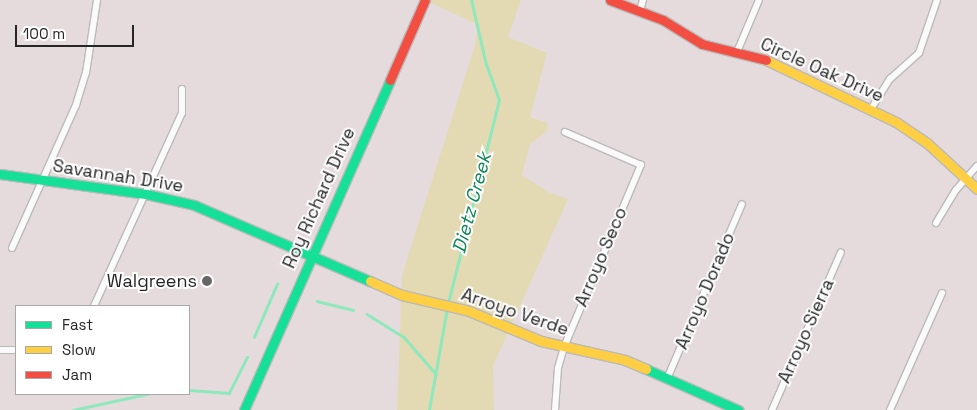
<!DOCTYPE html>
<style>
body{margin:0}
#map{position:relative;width:977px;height:410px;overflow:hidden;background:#e5dbdd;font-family:"Space Grotesk",sans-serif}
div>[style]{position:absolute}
.green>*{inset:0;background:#e3dab4}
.stream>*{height:2.5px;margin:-1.25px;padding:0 1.25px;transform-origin:1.25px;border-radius:1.25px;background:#8ee8bb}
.roads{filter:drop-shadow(1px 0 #bababa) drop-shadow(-1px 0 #bababa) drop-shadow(0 1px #bababa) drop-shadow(0 -1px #bababa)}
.street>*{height:6px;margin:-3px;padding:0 3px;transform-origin:3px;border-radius:3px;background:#fbfafa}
.fast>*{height:9px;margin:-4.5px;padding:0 4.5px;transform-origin:4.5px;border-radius:4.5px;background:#16e098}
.slow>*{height:9px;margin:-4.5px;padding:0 4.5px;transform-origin:4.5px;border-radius:4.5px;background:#ffcf43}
.jam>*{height:9px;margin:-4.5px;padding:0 4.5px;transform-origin:4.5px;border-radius:4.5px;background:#f24e42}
.dots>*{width:14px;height:14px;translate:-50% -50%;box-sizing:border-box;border:2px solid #fff;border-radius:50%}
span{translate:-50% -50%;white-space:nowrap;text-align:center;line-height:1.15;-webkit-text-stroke:4px #fff;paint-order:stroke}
.street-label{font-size:18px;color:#262626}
.poi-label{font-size:18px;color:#262626}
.right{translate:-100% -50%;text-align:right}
.water-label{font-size:19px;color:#0e8656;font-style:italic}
.legend{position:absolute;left:15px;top:305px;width:175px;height:90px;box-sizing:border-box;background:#fff;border:1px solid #a8a8a8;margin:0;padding:6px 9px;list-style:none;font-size:15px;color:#262626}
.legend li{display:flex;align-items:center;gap:10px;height:25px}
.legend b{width:25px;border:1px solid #a8a8a8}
.scale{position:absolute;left:15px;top:25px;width:119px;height:22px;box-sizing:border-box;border:2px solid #262626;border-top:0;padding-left:6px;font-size:15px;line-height:18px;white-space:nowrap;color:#262626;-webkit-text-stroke:4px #fff;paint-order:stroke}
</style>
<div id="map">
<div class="green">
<i style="clip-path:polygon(425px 0,521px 0,508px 37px,547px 53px,530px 117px,547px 123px,548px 130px,530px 144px,522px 175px,550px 193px,568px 199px,493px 366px,494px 410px,397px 410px,402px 275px,475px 45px,478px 25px)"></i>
</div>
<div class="stream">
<i style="left:317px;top:301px;width:37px;rotate:14deg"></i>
<i style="left:448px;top:303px;width:209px;rotate:-75.9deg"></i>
<i style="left:499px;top:100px;width:37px;rotate:-110deg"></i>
<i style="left:486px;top:65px;width:67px;rotate:-103deg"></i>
<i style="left:367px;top:314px;width:44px;rotate:31.9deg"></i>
<i style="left:404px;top:337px;width:49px;rotate:49.1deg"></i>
<i style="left:254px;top:337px;width:58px;rotate:-66.5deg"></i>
<i style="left:189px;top:390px;width:40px;rotate:4.3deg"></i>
<i style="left:229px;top:393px;width:40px;rotate:-63.4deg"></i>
<i style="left:73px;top:410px;width:76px;rotate:-12.2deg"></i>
<i style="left:429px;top:410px;width:104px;rotate:-80deg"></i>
</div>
<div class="roads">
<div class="street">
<i style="left:640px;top:11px;width:11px;rotate:-75deg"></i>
<i style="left:737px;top:52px;width:56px;rotate:-67.1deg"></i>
<i style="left:871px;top:109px;width:36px;rotate:-58deg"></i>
<i style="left:890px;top:79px;width:39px;rotate:-42deg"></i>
<i style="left:919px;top:53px;width:56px;rotate:-71.2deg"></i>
<i style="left:936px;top:223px;width:39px;rotate:-59deg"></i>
<i style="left:956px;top:190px;width:32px;rotate:-49deg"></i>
<i style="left:12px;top:248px;width:157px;rotate:-65.9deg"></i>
<i style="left:76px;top:105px;width:34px;rotate:-73deg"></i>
<i style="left:86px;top:73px;width:74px;rotate:-81.4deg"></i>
<i style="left:94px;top:306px;width:212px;rotate:-65.5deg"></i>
<i style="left:182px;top:113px;width:24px;rotate:-90deg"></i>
<i style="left:0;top:350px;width:16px"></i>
<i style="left:667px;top:379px;width:190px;rotate:-66.8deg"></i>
<i style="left:555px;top:410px;width:42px;rotate:-85.9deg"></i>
<i style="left:558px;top:368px;width:22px;rotate:-74deg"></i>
<i style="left:564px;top:347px;width:198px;rotate:-67.1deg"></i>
<i style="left:641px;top:165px;width:83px;rotate:-156.5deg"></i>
<i style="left:772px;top:410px;width:172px;rotate:-66.4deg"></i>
<i style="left:890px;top:410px;width:128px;rotate:-66deg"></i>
</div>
<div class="fast">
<i style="left:0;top:174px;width:147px;rotate:7.8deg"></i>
<i style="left:146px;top:194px;width:49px;rotate:12.9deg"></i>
<i style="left:194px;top:205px;width:192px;rotate:23.4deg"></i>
<i style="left:646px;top:369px;width:101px;rotate:24deg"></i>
<i style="left:244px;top:410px;width:361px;rotate:-66.1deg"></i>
</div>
<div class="slow">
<i style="left:766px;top:60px;width:144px;rotate:25.5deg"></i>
<i style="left:896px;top:122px;width:37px;rotate:34deg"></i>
<i style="left:927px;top:143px;width:68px;rotate:42.6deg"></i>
<i style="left:370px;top:281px;width:35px;rotate:24deg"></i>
<i style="left:402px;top:295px;width:69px;rotate:13.4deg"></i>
<i style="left:469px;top:311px;width:78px;rotate:22.6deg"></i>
<i style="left:541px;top:341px;width:86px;rotate:12.7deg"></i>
<i style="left:625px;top:360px;width:23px;rotate:23deg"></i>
</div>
<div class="jam">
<i style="left:610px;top:0;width:57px;rotate:20.7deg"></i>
<i style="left:663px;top:20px;width:46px;rotate:31.6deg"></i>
<i style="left:702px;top:44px;width:66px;rotate:14deg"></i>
<i style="left:390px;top:80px;width:87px;rotate:-66.4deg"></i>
</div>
</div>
<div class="dots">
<i style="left:207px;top:281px;background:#696566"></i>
</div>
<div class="street-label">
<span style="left:822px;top:70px;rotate:24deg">Circle Oak Drive</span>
<span style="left:118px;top:176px;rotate:9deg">Savannah Drive</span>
<span style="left:319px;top:198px;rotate:-66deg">Roy Richard Drive</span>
<span style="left:601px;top:257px;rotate:-67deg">Arroyo Seco</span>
<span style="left:705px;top:291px;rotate:-67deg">Arroyo Dorado</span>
<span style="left:515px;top:312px;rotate:19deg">Arroyo Verde</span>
<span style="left:806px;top:331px;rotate:-66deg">Arroyo Sierra</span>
</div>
<div class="poi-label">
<span class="right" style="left:197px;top:281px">Walgreens</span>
</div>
<div class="water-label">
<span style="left:472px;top:203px;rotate:-75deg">Dietz Creek</span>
</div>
<ul class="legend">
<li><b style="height:6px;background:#16e098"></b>Fast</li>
<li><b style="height:6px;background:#ffcf43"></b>Slow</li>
<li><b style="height:6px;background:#f24e42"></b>Jam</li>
</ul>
<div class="scale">100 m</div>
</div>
